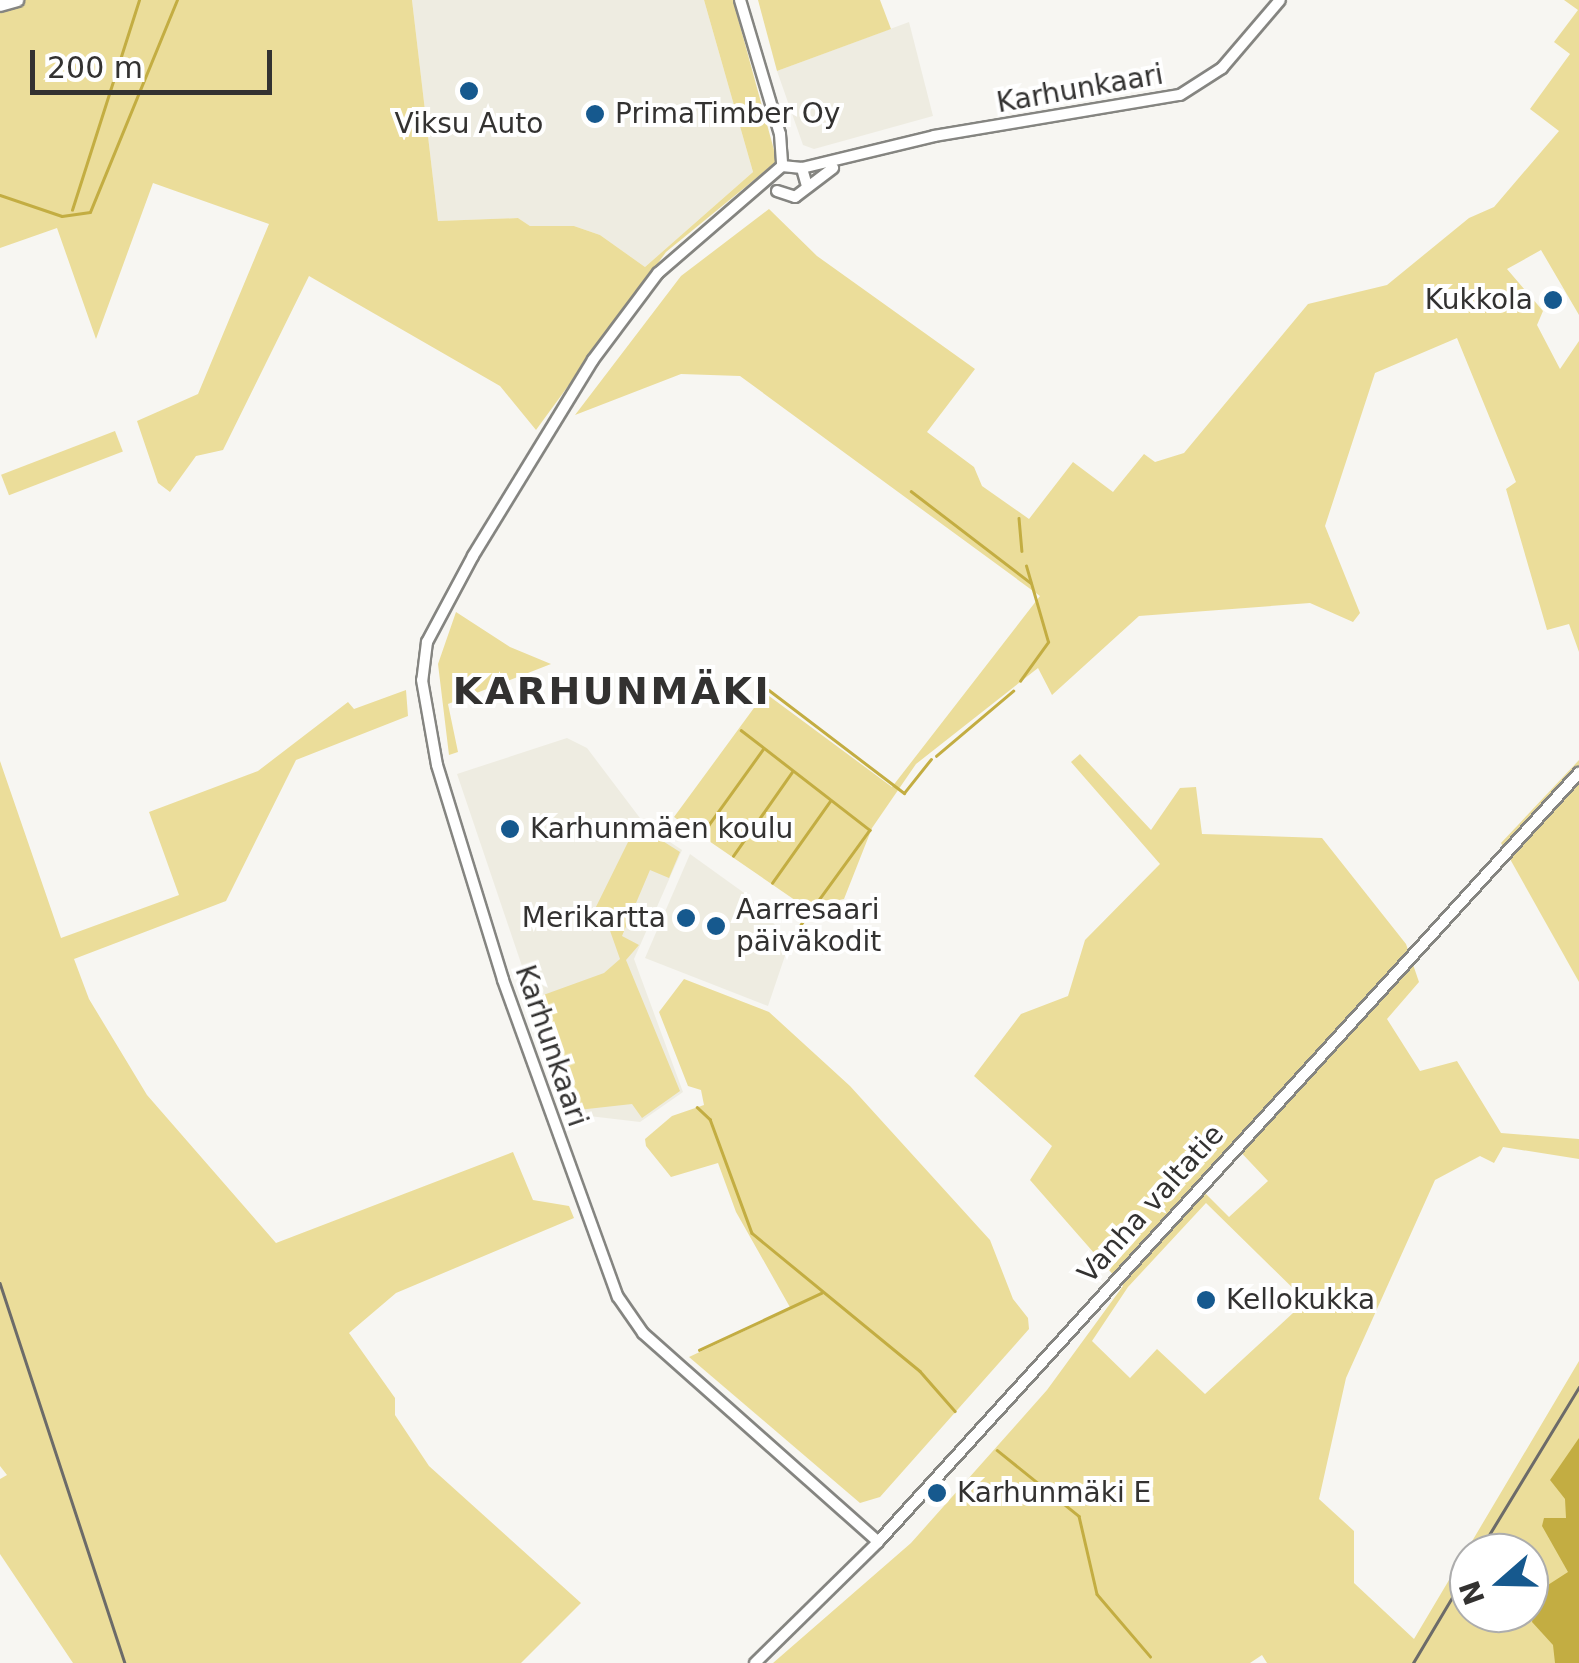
<!DOCTYPE html>
<meta charset="utf-8">
<style>
body{margin:0}
#map{position:relative;width:1579px;height:1663px;overflow:hidden;background:#f7f6f2;font-family:"DejaVu Sans",sans-serif}
div>[style]{position:absolute}
.built>*{inset:0;background:#eeece1}
.green>*{inset:0;background:#ebdd9a;transform-origin:0 0}
.water>*{inset:0;background:#c3ad42}
.stream>*{height:2.5px;margin:-1.25px;padding:0 1.25px;transform-origin:1.25px;border-radius:1.25px;background:#c3ad42}
.roads{filter:drop-shadow(2px 0 #858581) drop-shadow(-2px 0 #858581) drop-shadow(0 2px #858581) drop-shadow(0 -2px #858581)}
.secondary>*{height:10px;margin:-5px;padding:0 5px;transform-origin:5px;border-radius:5px;background:#fff}
.highway>*{height:12px;margin:-6px;padding:0 6px;transform-origin:6px;border-radius:6px;background:#fff}
.rail>*{height:2.5px;margin:-1.25px;padding:0 1.25px;transform-origin:1.25px;border-radius:1.25px;background:#6c6b69}
.dots>*{width:28px;height:28px;translate:-50% -50%;box-sizing:border-box;border:5px solid #fff;border-radius:50%}
span{translate:-50% -50%;white-space:nowrap;text-align:center;line-height:1.15;-webkit-text-stroke:8px #fff;paint-order:stroke}
.street-label{font-size:28px;color:#333231}
.poi-label{font-size:28px;color:#333231}
.left{translate:0 -50%;text-align:left}
.right{translate:-100% -50%;text-align:right}
.district-label{font-size:38px;color:#333231;font-weight:700;letter-spacing:2.5px}
.north{position:absolute;left:1449px;top:1533px;width:100px;height:100px;box-sizing:border-box;background:#fff;border:2px solid #adadad;border-radius:50%;rotate:250deg;font-size:28px;font-weight:700;line-height:40px;text-align:center;color:#333231}
.north::after{content:'';display:block;margin:auto;width:35px;height:45px;background:#16598e;clip-path:polygon(50% 0,100% 100%,50% 72%,0 100%)}
.scale{position:absolute;left:30px;top:50px;width:242px;height:45px;box-sizing:border-box;border:5px solid #333231;border-top:0;padding-left:12px;font-size:30px;line-height:35px;white-space:nowrap;color:#333231;-webkit-text-stroke:8px #fff;paint-order:stroke}
</style>
<div id="map">
<div class="built">
<i style="clip-path:polygon(412px 0,704px 0,753px 172px,645px 267px,600px 235px,574px 226px,530px 226px,518px 218px,438px 221px)"></i>
<i style="clip-path:polygon(909px 22px,933px 116px,814px 149px,803px 145px,777px 71px)"></i>
<i style="clip-path:polygon(567px 738px,587px 748px,646px 826px,682px 850px,634px 959px,683px 1092px,640px 1122px,572px 1114px,457px 774px)"></i>
<i style="clip-path:polygon(690px 854px,747px 895px,790px 941px,768px 1006px,645px 958px)"></i>
</div>
<div class="green">
<i style="clip-path:polygon(0 0,412px 0,438px 221px,518px 218px,530px 226px,574px 226px,600px 235px,645px 267px,753px 172px,704px 0,733px 0,777px 161px,666px 252px,536px 430px,500px 386px,309px 276px,223px 450px,196px 456px,170px 492px,158px 483px,137px 421px,198px 394px,269px 224px,153px 183px,96px 339px,57px 228px,0 248px)"></i>
<i style="clip-path:polygon(758px 0,880px 0,891px 29px,777px 71px)"></i>
<i style="clip-path:polygon(1564px 0,1579px 0,1579px 315px,1541px 250px,1507px 269px,1543px 311px,1537px 325px,1560px 369px,1579px 341px,1579px 652px,1569px 624px,1547px 630px,1506px 489px,1516px 482px,1457px 338px,1375px 373px,1325px 526px,1360px 613px,1353px 622px,1310px 603px,1139px 616px,1052px 695px,1038px 668px,916px 764px,872px 828px,844px 899px,805px 907px,674px 817px,765px 693px,892px 787px,1040px 596px,740px 376px,681px 374px,575px 415px,681px 276px,769px 209px,817px 256px,975px 369px,927px 432px,974px 467px,982px 486px,1029px 519px,1073px 462px,1113px 492px,1144px 454px,1155px 462px,1184px 453px,1308px 304px,1387px 285px,1469px 218px,1494px 207px,1559px 131px,1530px 109px,1570px 54px,1554px 42px,1578px 10px)"></i>
<i style="left:115px;top:431px;width:22px;height:122px;rotate:69deg"></i>
<i style="clip-path:polygon(456px 612px,510px 647px,551px 664px,448px 704px,458px 752px,449px 755px,438px 664px)"></i>
<i style="clip-path:polygon(406px 690px,408px 716px,296px 760px,226px 901px,74px 959px,89px 999px,147px 1095px,276px 1243px,513px 1152px,533px 1200px,569px 1206px,574px 1218px,396px 1293px,349px 1333px,395px 1398px,395px 1415px,429px 1466px,581px 1603px,521px 1663px,73px 1663px,0 1554px,0 1479px,7px 1475px,0 1466px,0 761px,61px 938px,179px 895px,149px 812px,258px 771px,348px 702px,354px 709px)"></i>
<i style="clip-path:polygon(evenodd,1080px 754px,1151px 830px,1180px 788px,1196px 787px,1202px 834px,1322px 838px,1406px 944px,1419px 982px,1387px 1019px,1420px 1071px,1457px 1061px,1501px 1133px,1579px 1139px,1579px 1159px,1503px 1147px,1494px 1163px,1480px 1156px,1435px 1180px,1346px 1378px,1319px 1499px,1354px 1531px,1354px 1583px,1414px 1639px,1579px 1361px,1579px 1663px,1267px 1663px,1262px 1655px,1250px 1663px,773px 1663px,911px 1543px,1047px 1390px,1123px 1286px,1030px 1180px,1052px 1146px,974px 1076px,1021px 1014px,1068px 996px,1085px 940px,1160px 864px,1071px 762px,1080px 754px,1234px 1145px,1268px 1181px,1229px 1217px,1198px 1186px,1234px 1145px,1080px 754px,1206px 1203px,1306px 1301px,1205px 1394px,1157px 1349px,1130px 1378px,1092px 1341px,1128px 1287px,1206px 1203px,1080px 754px,1469px 1553px,1529px 1553px,1529px 1613px,1469px 1613px,1469px 1553px)"></i>
<i style="clip-path:polygon(1579px 760px,1579px 982px,1501px 843px)"></i>
<i style="clip-path:polygon(647px 831px,680px 852px,669px 878px,650px 870px,622px 936px,639px 945px,626px 960px,680px 1091px,642px 1118px,632px 1104px,578px 1110px,535px 998px,604px 973px,620px 959px,608px 925px,591px 917px,630px 838px)"></i>
<i style="clip-path:polygon(684px 979px,769px 1012px,850px 1086px,990px 1240px,1013px 1299px,1028px 1318px,1029px 1329px,880px 1497px,860px 1503px,689px 1357px,791px 1309px,736px 1212px,718px 1163px,671px 1177px,646px 1146px,645px 1139px,672px 1116px,704px 1105px,701px 1090px,688px 1086px,659px 1012px)"></i>
</div>
<div class="water">
<i style="clip-path:polygon(1579px 1438px,1579px 1663px,1555px 1663px,1553px 1645px,1532px 1622px,1537px 1592px,1568px 1572px,1542px 1526px,1544px 1518px,1566px 1518px,1565px 1499px,1550px 1480px)"></i>
</div>
<div class="stream">
<i style="left:0;top:195px;width:65px;rotate:18.7deg"></i>
<i style="left:62px;top:216px;width:28px;rotate:-8deg"></i>
<i style="left:90px;top:212px;width:229px;rotate:-67.7deg"></i>
<i style="left:72px;top:210px;width:220px;rotate:-72.3deg"></i>
<i style="left:911px;top:491px;width:151px;rotate:37.5deg"></i>
<i style="left:1019px;top:518px;width:33px;rotate:85deg"></i>
<i style="left:1020px;top:681px;width:48px;rotate:-54.3deg"></i>
<i style="left:1048px;top:642px;width:79px;rotate:-106.1deg"></i>
<i style="left:769px;top:690px;width:170px;rotate:37.3deg"></i>
<i style="left:904px;top:793px;width:43px;rotate:-51.5deg"></i>
<i style="left:741px;top:730px;width:163px;rotate:37.8deg"></i>
<i style="left:870px;top:830px;width:117px;rotate:126deg"></i>
<i style="left:936px;top:756px;width:101px;rotate:-40.2deg"></i>
<i style="left:702px;top:834px;width:105px;rotate:-54.3deg"></i>
<i style="left:733px;top:856px;width:103px;rotate:-54.9deg"></i>
<i style="left:772px;top:883px;width:100px;rotate:-54.7deg"></i>
<i style="left:697px;top:1107px;width:18px;rotate:43deg"></i>
<i style="left:710px;top:1119px;width:121px;rotate:69.8deg"></i>
<i style="left:752px;top:1233px;width:217px;rotate:39.4deg"></i>
<i style="left:920px;top:1371px;width:53px;rotate:48.8deg"></i>
<i style="left:699px;top:1350px;width:135px;rotate:-25deg"></i>
<i style="left:997px;top:1450px;width:105px;rotate:38.8deg"></i>
<i style="left:1079px;top:1516px;width:80px;rotate:77deg"></i>
<i style="left:1097px;top:1594px;width:82px;rotate:49.5deg"></i>
</div>
<div class="roads">
<div class="secondary">
<i style="left:740px;top:0;width:140px;rotate:73.4deg"></i>
<i style="left:780px;top:134px;width:32px;rotate:86deg"></i>
<i style="left:802px;top:168px;width:136px;rotate:-13.6deg"></i>
<i style="left:934px;top:136px;width:249px;rotate:-9.5deg"></i>
<i style="left:1180px;top:95px;width:50px;rotate:-32.7deg"></i>
<i style="left:1222px;top:68px;width:89px;rotate:-49.5deg"></i>
<i style="left:807px;top:186px;width:19px;rotate:-106deg"></i>
<i style="left:802px;top:168px;width:20px;rotate:-174deg"></i>
<i style="left:782px;top:166px;width:164px;rotate:139.2deg"></i>
<i style="left:658px;top:273px;width:109px;rotate:126.8deg"></i>
<i style="left:593px;top:360px;width:230px;rotate:121.5deg"></i>
<i style="left:473px;top:556px;width:98px;rotate:118.1deg"></i>
<i style="left:427px;top:642px;width:38px;rotate:97deg"></i>
<i style="left:422px;top:680px;width:86px;rotate:80deg"></i>
<i style="left:437px;top:765px;width:225px;rotate:72.9deg"></i>
<i style="left:503px;top:980px;width:337px;rotate:70.1deg"></i>
<i style="left:618px;top:1297px;width:44px;rotate:55.2deg"></i>
<i style="left:643px;top:1333px;width:314px;rotate:41.6deg"></i>
<i style="left:777px;top:191px;width:19px;rotate:18deg"></i>
<i style="left:795px;top:197px;width:48px;rotate:-37.3deg"></i>
<i style="left:755px;top:1663px;width:173px;rotate:-44.5deg"></i>
<i style="left:878px;top:1542px;width:1041px;rotate:-47.65deg"></i>
</div>
<div class="highway">
<i style="left:0;top:5px;width:18px;rotate:-16deg"></i>
</div>
</div>
<div class="rail">
<i style="left:0;top:1283px;width:400px;rotate:71.8deg"></i>
<i style="left:1478px;top:1553px;width:194px;rotate:-58.7deg"></i>
<i style="left:1413px;top:1663px;width:109px;rotate:-59.2deg"></i>
</div>
<div class="dots">
<i style="left:469px;top:91px;background:#16598e"></i>
<i style="left:595px;top:114px;background:#16598e"></i>
<i style="left:1553px;top:300px;background:#16598e"></i>
<i style="left:510px;top:829px;background:#16598e"></i>
<i style="left:686px;top:918px;background:#16598e"></i>
<i style="left:716px;top:926px;background:#16598e"></i>
<i style="left:1206px;top:1300px;background:#16598e"></i>
<i style="left:937px;top:1493px;background:#16598e"></i>
</div>
<div class="street-label">
<span style="left:1080px;top:89px;rotate:-10deg">Karhunkaari</span>
<span style="left:551px;top:1046px;rotate:71deg">Karhunkaari</span>
<span style="left:1151px;top:1204px;rotate:-48deg">Vanha valtatie</span>
</div>
<div class="poi-label">
<span class="left" style="left:615px;top:114px">PrimaTimber Oy</span>
<span style="left:469px;top:124px">Viksu Auto</span>
<span class="right" style="left:1533px;top:300px">Kukkola</span>
<span class="left" style="left:530px;top:829px">Karhunmäen koulu</span>
<span class="left" style="left:736px;top:926px">Aarresaari<br>päiväkodit</span>
<span class="right" style="left:666px;top:918px">Merikartta</span>
<span class="left" style="left:1226px;top:1300px">Kellokukka</span>
<span class="left" style="left:957px;top:1493px">Karhunmäki E</span>
</div>
<div class="district-label">
<span style="left:612px;top:692px">KARHUNMÄKI</span>
</div>
<div class="north">N</div>
<div class="scale">200 m</div>
</div>
